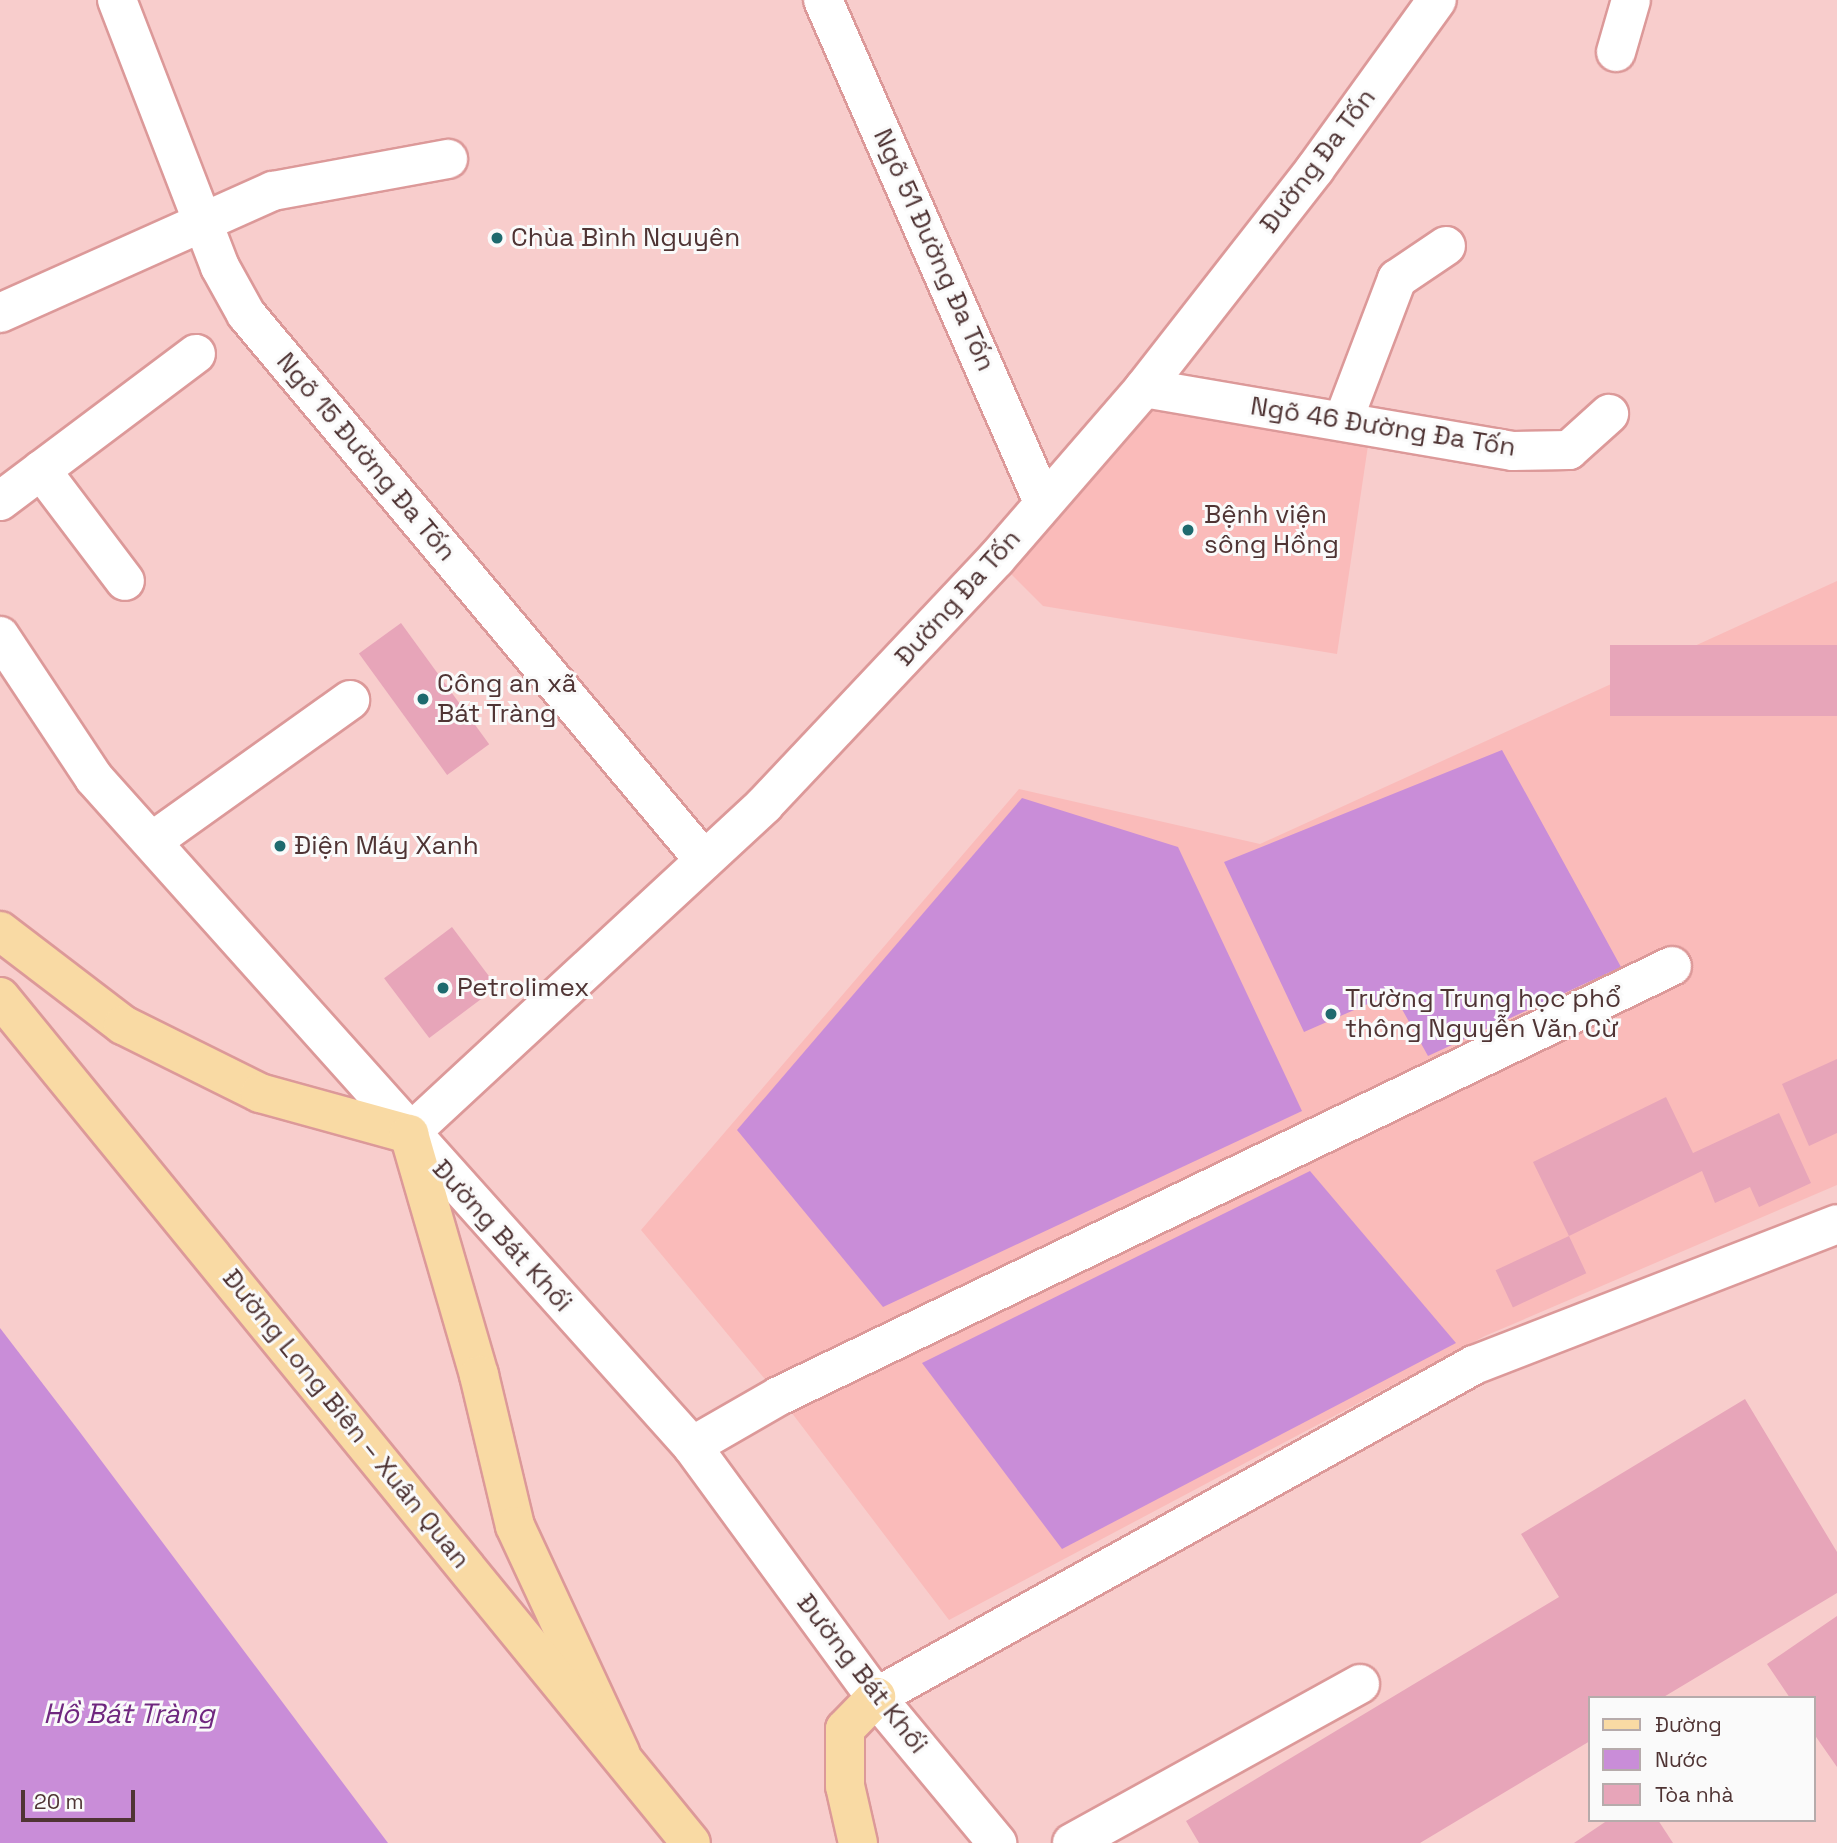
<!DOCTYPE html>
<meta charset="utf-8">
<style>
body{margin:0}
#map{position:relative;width:1837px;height:1843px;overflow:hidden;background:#f8cdcc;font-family:"Space Grotesk",sans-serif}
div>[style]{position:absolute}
.built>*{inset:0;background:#fabbba}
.water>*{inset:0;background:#c98dd8}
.building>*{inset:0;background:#e7a5b9;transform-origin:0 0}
.roads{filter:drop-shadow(2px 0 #dc9999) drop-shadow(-2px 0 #dc9999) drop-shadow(0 2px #dc9999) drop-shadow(0 -2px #dc9999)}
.minor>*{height:38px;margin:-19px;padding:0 19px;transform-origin:19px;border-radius:19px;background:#fff}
.major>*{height:38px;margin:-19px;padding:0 19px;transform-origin:19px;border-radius:19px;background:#f9daa4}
.dots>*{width:19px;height:19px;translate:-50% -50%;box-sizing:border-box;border:4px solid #fafafa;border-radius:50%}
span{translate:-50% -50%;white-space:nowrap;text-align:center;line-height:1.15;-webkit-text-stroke:6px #fafafa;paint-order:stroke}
.street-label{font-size:26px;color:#4f3434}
.poi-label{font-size:26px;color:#4f3434}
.left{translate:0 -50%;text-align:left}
.water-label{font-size:28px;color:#6f277f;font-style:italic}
.legend{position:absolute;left:1588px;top:1696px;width:228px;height:126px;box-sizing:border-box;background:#fafafa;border:2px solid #b6abab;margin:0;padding:9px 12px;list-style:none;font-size:21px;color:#4f3434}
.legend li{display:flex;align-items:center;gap:14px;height:35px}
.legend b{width:35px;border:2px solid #b6abab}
.scale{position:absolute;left:21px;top:1790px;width:114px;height:32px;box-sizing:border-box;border:4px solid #4f3434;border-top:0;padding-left:9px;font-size:21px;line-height:24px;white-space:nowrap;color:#4f3434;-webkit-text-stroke:5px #fafafa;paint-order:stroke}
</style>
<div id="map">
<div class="built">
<i style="clip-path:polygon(1144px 388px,1373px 412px,1337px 654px,1043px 606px,996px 559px)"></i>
<i style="clip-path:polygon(1837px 581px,1837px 1185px,1485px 1336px,949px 1620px,779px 1396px,641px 1230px,1019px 789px,1260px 844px)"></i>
</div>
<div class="water">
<i style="clip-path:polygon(1502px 750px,1621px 967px,1428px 1056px,1393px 993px,1304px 1032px,1224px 862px)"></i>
<i style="clip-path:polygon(1022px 798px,1178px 847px,1302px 1111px,883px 1307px,737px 1130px)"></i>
<i style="clip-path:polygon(1310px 1171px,1456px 1343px,1062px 1549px,922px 1363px)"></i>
<i style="clip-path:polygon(0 1328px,79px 1431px,388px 1843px,0 1843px)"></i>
</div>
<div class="building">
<i style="left:401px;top:623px;width:150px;height:52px;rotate:54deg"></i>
<i style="left:1837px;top:645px;width:71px;height:227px;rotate:90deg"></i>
<i style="left:452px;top:927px;width:75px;height:85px;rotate:53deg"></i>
<i style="clip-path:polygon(1837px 1059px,1837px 1133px,1809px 1146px,1782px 1084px)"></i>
<i style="clip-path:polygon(1666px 1097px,1693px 1153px,1779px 1113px,1811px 1183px,1759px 1207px,1750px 1187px,1715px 1203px,1702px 1171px,1569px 1236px,1533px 1162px)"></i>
<i style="left:1569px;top:1236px;width:41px;height:81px;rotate:65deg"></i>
<i style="clip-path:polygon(1745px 1399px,1837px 1552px,1837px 1593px,1662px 1698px,1590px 1698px,1590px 1741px,1420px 1843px,1199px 1843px,1186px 1821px,1559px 1597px,1521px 1534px)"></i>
<i style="clip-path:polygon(1837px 1616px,1837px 1767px,1814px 1734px,1814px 1698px,1790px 1698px,1767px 1664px)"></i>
<i style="clip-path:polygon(1608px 1820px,1658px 1820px,1673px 1843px,1574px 1843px)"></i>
</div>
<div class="roads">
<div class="minor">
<i style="left:117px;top:0;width:286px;rotate:68.9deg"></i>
<i style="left:220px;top:267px;width:54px;rotate:61deg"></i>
<i style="left:246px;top:314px;width:713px;rotate:50.01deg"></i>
<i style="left:823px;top:0;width:548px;rotate:66.33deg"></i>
<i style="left:1616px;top:52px;width:54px;rotate:-73.9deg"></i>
<i style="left:0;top:313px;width:299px;rotate:-24.1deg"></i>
<i style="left:273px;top:191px;width:178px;rotate:-10.4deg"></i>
<i style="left:1144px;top:388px;width:374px;rotate:9.7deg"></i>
<i style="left:1513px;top:451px;width:56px;rotate:-1deg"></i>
<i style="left:1569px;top:450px;width:54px;rotate:-42deg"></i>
<i style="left:1343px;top:421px;width:152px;rotate:-69.2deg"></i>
<i style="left:1397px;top:279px;width:59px;rotate:-34deg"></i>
<i style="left:41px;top:470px;width:139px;rotate:52.9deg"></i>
<i style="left:0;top:501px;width:245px;rotate:-36.9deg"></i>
<i style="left:0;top:636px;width:170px;rotate:56.5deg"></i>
<i style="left:94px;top:778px;width:897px;rotate:48.16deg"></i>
<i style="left:692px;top:1446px;width:311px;rotate:53.8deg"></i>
<i style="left:876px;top:1697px;width:190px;rotate:50.3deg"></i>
<i style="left:154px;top:840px;width:241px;rotate:-35.5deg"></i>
<i style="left:409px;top:1134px;width:485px;rotate:-42.8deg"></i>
<i style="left:765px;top:804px;width:337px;rotate:-46.7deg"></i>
<i style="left:996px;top:559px;width:226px;rotate:-49.1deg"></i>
<i style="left:1144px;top:388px;width:278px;rotate:-52deg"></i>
<i style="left:1315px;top:169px;width:208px;rotate:-54.2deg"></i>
<i style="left:692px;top:1446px;width:100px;rotate:-29.9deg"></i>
<i style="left:779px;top:1396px;width:991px;rotate:-25.71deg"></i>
<i style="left:876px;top:1697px;width:684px;rotate:-29.04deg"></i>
<i style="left:1474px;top:1365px;width:389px;rotate:-21.2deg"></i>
<i style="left:1072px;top:1843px;width:329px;rotate:-28.9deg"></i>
</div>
<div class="major">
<i style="left:0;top:931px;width:155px;rotate:37.4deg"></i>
<i style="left:123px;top:1025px;width:153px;rotate:26.4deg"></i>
<i style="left:260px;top:1093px;width:155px;rotate:15.4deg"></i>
<i style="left:409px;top:1134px;width:251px;rotate:73.8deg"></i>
<i style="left:479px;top:1375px;width:155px;rotate:76.6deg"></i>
<i style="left:515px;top:1526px;width:251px;rotate:65.1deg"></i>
<i style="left:0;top:997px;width:1092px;rotate:50.76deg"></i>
<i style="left:858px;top:1843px;width:58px;rotate:-102.8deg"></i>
<i style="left:845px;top:1786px;width:57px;rotate:-90deg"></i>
<i style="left:845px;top:1729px;width:45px;rotate:-45.9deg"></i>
</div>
</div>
<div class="dots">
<i style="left:497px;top:238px;background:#1e6a6e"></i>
<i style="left:1188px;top:530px;background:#1e6a6e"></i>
<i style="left:423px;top:699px;background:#1e6a6e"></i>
<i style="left:280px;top:846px;background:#1e6a6e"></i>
<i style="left:443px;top:988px;background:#1e6a6e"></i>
<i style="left:1331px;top:1014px;background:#1e6a6e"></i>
</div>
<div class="street-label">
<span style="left:1318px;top:161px;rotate:-53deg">Đường Đa Tốn</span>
<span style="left:934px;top:250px;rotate:66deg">Ngõ 51 Đường Đa Tốn</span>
<span style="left:1383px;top:427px;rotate:9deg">Ngõ 46 Đường Đa Tốn</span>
<span style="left:366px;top:457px;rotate:50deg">Ngõ 15 Đường Đa Tốn</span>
<span style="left:958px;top:598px;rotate:-48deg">Đường Đa Tốn</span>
<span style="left:502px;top:1236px;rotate:48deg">Đường Bát Khối</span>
<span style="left:346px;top:1419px;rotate:51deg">Đường Long Biên – Xuân Quan</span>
<span style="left:862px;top:1674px;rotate:52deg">Đường Bát Khối</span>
</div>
<div class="poi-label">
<span class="left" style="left:511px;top:238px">Chùa Bình Nguyên</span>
<span class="left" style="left:1204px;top:530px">Bệnh viện<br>sông Hồng</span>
<span class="left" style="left:437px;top:699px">Công an xã<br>Bát Tràng</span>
<span class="left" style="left:294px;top:846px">Điện Máy Xanh</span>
<span class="left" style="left:457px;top:988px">Petrolimex</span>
<span class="left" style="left:1345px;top:1014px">Trường Trung học phổ<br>thông Nguyễn Văn Cừ</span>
</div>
<div class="water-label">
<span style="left:129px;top:1713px">Hồ Bát Tràng</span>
</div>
<ul class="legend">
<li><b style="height:9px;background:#f9daa4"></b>Đường</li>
<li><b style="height:19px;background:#c98dd8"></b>Nước</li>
<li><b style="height:19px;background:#e7a5b9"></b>Tòa nhà</li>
</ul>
<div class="scale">20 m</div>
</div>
